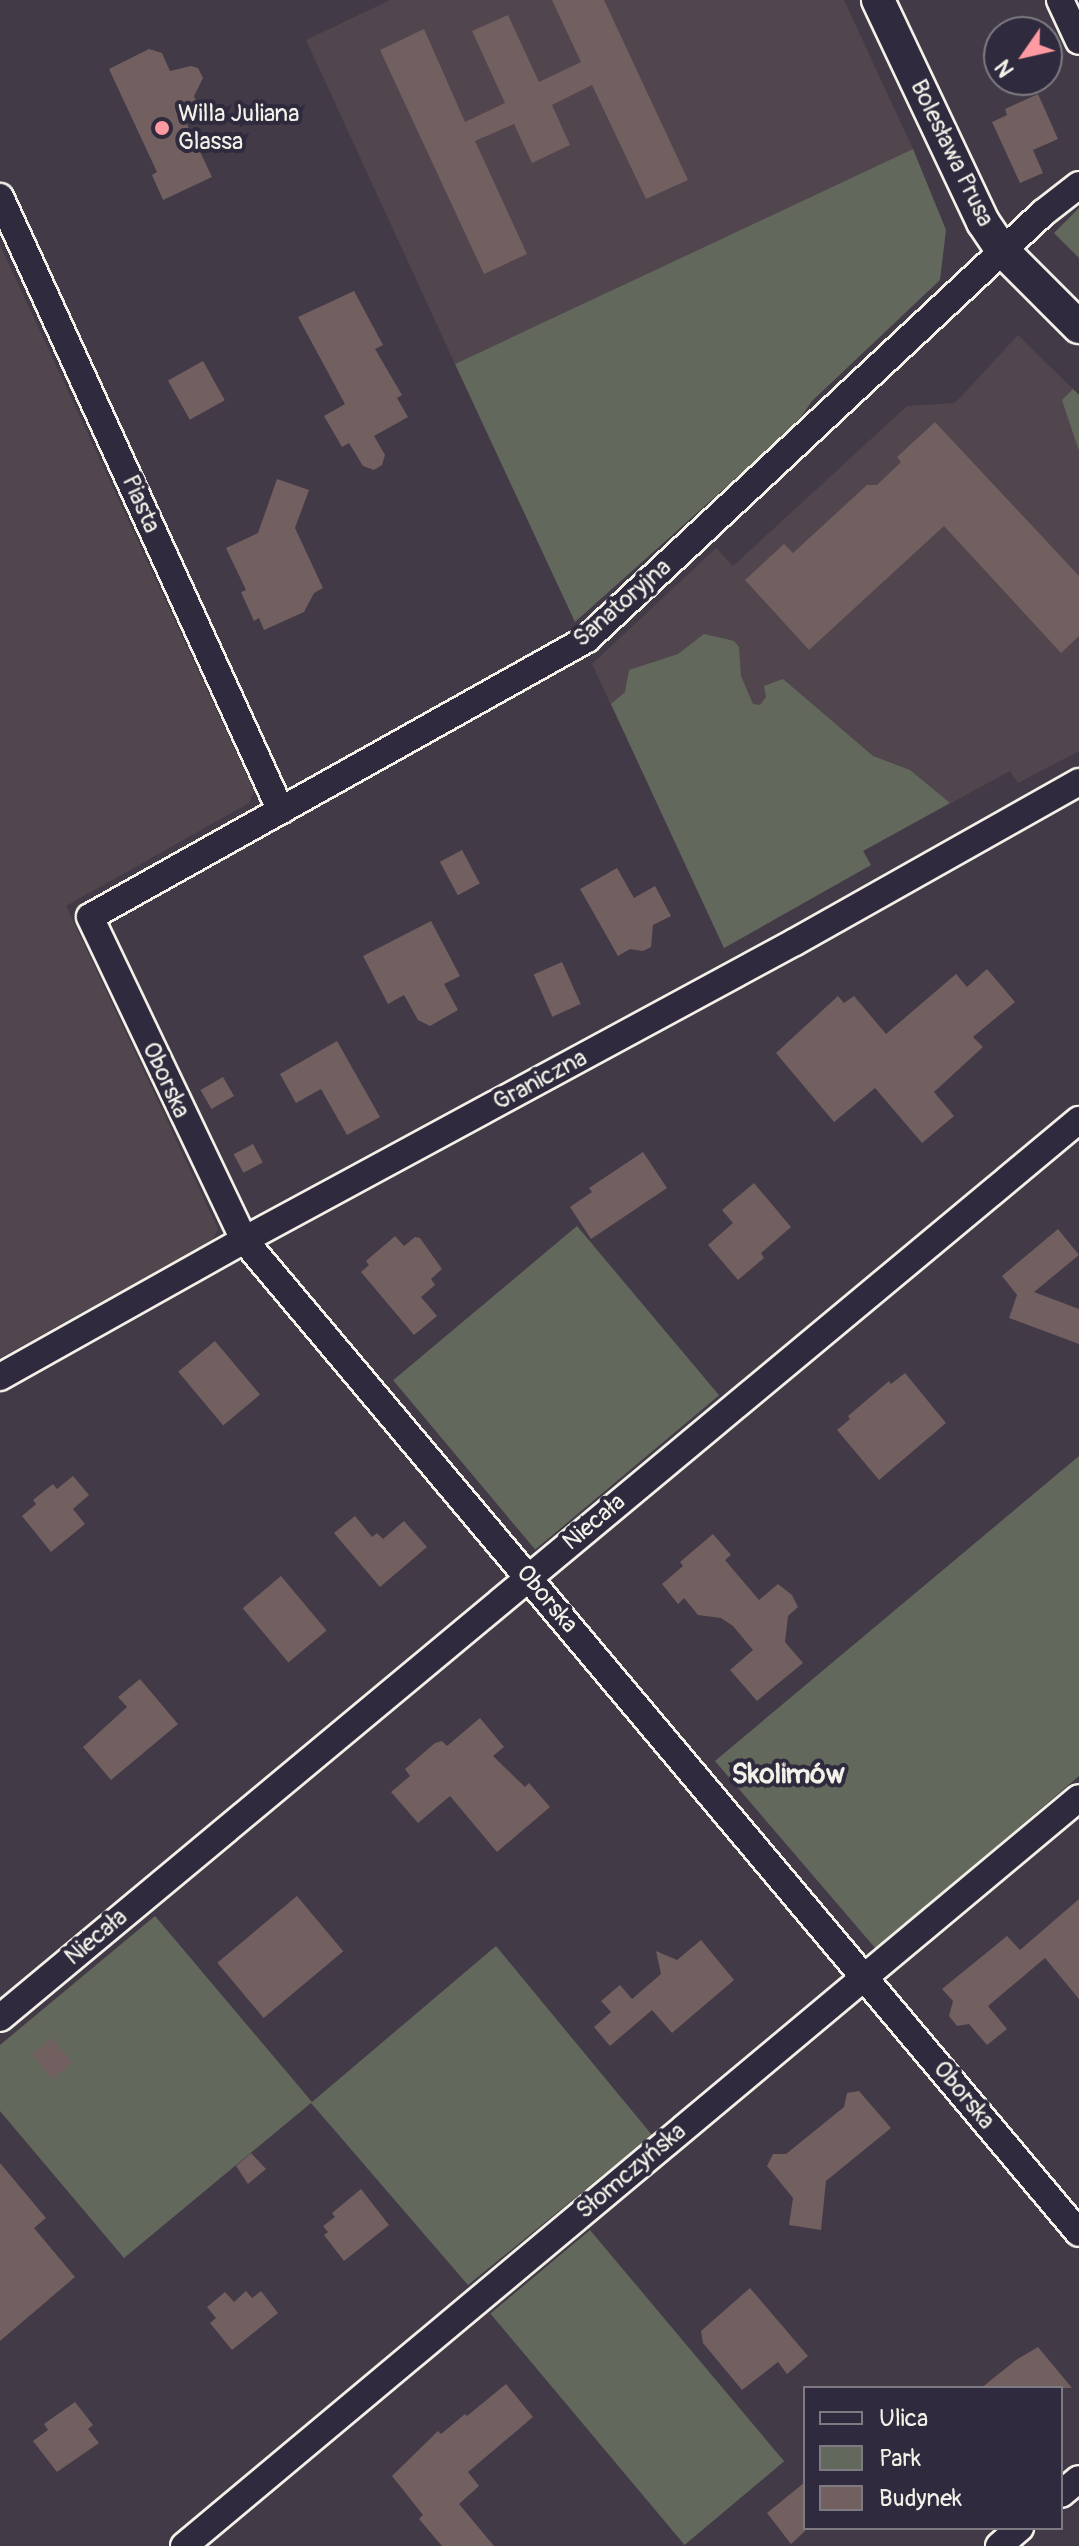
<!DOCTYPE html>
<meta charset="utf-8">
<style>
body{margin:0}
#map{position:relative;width:1079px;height:2546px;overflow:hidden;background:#433a47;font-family:Pangolin,sans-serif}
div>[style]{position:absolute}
.built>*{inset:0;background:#51454e}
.green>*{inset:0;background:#62695c;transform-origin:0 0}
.building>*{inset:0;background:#725f5f;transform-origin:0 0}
.roads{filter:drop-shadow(2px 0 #f4f1e8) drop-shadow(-2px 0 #f4f1e8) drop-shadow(0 2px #f4f1e8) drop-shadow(0 -2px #f4f1e8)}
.minor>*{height:26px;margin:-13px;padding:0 13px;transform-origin:13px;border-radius:13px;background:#2f2a3d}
.tertiary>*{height:32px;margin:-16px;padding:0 16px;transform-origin:16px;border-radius:16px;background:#2f2a3d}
.dots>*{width:22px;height:22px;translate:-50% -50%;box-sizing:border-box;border:4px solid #2f2a3d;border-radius:50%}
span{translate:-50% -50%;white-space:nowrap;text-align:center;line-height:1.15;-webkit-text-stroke:8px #2f2a3d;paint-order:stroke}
.poi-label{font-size:24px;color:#f4f1e8}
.left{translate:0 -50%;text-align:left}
.street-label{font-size:24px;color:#f4f1e8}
.quarter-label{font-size:28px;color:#f4f1e8;font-weight:700}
.legend{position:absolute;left:803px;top:2386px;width:260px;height:144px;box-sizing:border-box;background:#2f2a3d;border:2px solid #7e7a81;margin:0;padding:10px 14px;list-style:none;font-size:24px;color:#f4f1e8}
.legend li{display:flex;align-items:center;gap:16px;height:40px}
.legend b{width:40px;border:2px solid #7e7a81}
.north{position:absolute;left:983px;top:16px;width:80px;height:80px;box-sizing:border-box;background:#2f2a3d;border:2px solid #7e7a81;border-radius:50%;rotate:236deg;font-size:22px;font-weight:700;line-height:32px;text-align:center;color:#f4f1e8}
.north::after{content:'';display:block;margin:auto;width:28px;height:36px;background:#ff9aa2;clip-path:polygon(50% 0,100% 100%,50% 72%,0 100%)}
</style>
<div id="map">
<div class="built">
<i style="clip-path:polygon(390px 0,844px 0,913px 149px,455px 364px,306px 40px)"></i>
<i style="clip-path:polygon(0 245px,254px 791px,249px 803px,66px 906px,218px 1229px,212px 1241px,0 1358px)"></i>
<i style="clip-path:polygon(1018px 335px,1079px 395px,1079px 751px,1018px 783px,1010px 771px,863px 851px,871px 865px,724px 948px,592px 664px,716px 548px,733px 566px,907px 406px,955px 403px)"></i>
</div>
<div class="green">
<i style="clip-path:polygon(913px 149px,946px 230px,940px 280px,812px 401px,801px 417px,755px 461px,575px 622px,455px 364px)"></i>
<i style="clip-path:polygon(1079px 208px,1079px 258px,1054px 233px)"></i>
<i style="clip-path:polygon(1073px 389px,1079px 395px,1079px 451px,1062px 400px)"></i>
<i style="clip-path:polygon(704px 634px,734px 641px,739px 647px,741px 676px,753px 704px,760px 705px,766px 697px,764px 686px,783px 679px,873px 756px,910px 770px,950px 803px,863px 851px,871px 865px,724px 948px,611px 704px,625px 692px,629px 670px,678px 654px)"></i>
<i style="left:577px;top:1226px;width:221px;height:240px;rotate:50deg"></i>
<i style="clip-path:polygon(1079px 1456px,1079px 1776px,876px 1949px,715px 1761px)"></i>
<i style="clip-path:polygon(155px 1916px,312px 2102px,496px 1946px,652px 2135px,468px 2285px,311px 2103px,124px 2258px,0 2111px,0 2045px)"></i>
<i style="left:590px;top:2230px;width:302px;height:130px;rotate:50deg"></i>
</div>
<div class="building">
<i style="clip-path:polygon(552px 0,604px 0,688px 180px,646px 199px,592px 85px,552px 105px,570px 145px,532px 163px,514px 124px,475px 141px,527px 254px,484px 274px,380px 50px,424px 29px,465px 122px,505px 103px,472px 31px,508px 15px,539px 82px,581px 62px)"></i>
<i style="clip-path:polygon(149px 49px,162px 53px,170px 71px,191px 66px,198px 68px,203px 78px,194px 96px,201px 112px,185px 120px,212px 177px,163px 200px,152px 175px,157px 172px,109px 69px)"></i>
<i style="clip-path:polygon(1038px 94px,1058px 139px,1033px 150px,1043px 173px,1020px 183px,992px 122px,1007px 115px,1005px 109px)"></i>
<i style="clip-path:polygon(354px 291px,383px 345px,375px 349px,402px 395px,397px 398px,408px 417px,374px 436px,385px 455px,382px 465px,374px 470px,363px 466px,349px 443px,342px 447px,324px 416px,345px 404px,298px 317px)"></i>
<i style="left:203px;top:361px;width:45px;height:40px;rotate:61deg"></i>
<i style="clip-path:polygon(935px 422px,1079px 576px,1079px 636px,1061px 653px,944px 526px,809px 650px,745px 580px,784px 544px,793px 553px,867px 485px,877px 485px,901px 462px,897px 457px)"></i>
<i style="clip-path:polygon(277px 479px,309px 490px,295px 528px,323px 588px,314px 593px,304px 612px,264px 630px,259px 618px,254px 621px,245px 601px,241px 592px,246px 590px,226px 548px,258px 533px)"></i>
<i style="left:462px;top:850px;width:38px;height:25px;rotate:62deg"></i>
<i style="clip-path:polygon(617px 868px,634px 898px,655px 886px,671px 916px,653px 925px,651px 947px,643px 951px,630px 949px,618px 956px,580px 889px)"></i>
<i style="clip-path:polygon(431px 921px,460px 976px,444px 984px,458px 1010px,430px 1026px,418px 1020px,404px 995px,388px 1004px,363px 956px)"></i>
<i style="left:562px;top:962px;width:46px;height:31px;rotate:66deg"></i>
<i style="clip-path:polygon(987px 969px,1015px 1002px,973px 1037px,983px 1047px,934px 1092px,954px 1116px,922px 1143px,875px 1088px,834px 1122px,776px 1053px,838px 996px,844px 1003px,854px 996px,886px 1034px,956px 974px,967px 987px)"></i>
<i style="clip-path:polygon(337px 1041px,380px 1117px,347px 1135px,321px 1089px,296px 1103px,280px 1074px)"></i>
<i style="left:223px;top:1077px;width:22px;height:26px;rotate:60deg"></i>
<i style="left:253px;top:1144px;width:21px;height:22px;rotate:62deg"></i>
<i style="clip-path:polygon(643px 1152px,667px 1188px,591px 1239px,570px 1207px,592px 1192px,589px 1188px)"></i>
<i style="clip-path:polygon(754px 1183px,791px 1227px,761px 1253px,764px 1258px,738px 1280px,708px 1245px,733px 1223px,722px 1210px)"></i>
<i style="clip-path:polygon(1058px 1229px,1079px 1255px,1034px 1292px,1079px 1309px,1079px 1344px,1009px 1318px,1017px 1295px,1002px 1276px)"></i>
<i style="clip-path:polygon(395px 1236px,404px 1246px,415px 1237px,420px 1238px,442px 1269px,431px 1279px,435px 1285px,421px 1297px,437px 1316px,414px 1335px,361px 1272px,369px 1265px,366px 1261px)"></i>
<i style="left:215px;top:1341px;width:70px;height:48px;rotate:50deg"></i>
<i style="clip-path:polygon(905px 1373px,946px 1423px,879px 1480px,837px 1430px,850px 1419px,848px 1416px,889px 1381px,891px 1384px)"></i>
<i style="clip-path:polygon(73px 1476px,89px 1495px,73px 1509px,85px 1524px,51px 1552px,22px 1516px,36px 1504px,33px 1500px,53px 1484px,57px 1489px)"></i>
<i style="clip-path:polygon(355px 1516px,372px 1537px,377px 1533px,383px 1539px,404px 1521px,427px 1547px,380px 1587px,334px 1533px)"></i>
<i style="clip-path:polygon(713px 1534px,731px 1555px,725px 1560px,759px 1600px,778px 1584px,792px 1595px,798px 1607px,788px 1616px,785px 1642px,803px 1663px,757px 1701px,730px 1670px,753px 1650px,733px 1626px,721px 1618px,698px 1615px,684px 1598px,678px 1604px,662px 1584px,683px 1566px,680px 1562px)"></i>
<i style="left:281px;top:1576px;width:71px;height:50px;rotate:50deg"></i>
<i style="clip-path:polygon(140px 1679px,178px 1724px,111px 1780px,83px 1747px,127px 1707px,118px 1697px)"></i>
<i style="clip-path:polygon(480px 1718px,504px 1747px,493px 1756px,525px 1787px,529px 1783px,550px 1807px,497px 1852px,450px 1796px,418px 1823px,391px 1792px,410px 1776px,405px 1769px,435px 1743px,442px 1741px,447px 1746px)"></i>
<i style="left:297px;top:1896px;width:72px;height:104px;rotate:50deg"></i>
<i style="clip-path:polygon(1079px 1899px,1079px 1999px,1045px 1958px,988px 2006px,1007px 2029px,987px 2045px,969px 2024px,957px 2026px,949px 2016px,953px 2001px,942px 1989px,1007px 1936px,1020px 1950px)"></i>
<i style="clip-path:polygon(701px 1940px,734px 1980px,672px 2033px,652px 2010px,610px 2046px,594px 2027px,611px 2012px,601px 2001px,620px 1985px,632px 1999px,661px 1974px,656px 1951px,677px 1960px)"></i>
<i style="left:52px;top:2038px;width:32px;height:26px;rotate:51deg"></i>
<i style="clip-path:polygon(859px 2091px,891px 2128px,826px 2181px,821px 2230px,789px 2225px,793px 2198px,767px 2166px,773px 2154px,786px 2154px,844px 2107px,847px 2093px)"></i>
<i style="clip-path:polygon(251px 2153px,266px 2169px,248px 2184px,236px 2166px)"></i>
<i style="clip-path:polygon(0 2163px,46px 2218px,34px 2228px,75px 2277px,0 2341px)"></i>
<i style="clip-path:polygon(361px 2189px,389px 2225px,344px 2261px,324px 2235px,328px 2232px,323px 2226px,335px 2217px,332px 2213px)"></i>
<i style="clip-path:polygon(750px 2288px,808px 2356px,787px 2374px,778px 2362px,742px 2390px,703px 2343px,701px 2331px)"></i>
<i style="clip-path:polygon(246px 2291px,252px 2298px,261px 2291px,278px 2313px,232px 2350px,210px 2323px,216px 2318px,207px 2307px,225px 2292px,234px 2302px)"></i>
<i style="clip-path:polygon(1038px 2347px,1072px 2388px,981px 2388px,1016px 2360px)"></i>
<i style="clip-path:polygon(506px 2384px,533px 2417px,468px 2472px,479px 2486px,459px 2504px,494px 2546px,442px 2546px,419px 2519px,423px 2515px,392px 2476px,438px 2431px,441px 2434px,465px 2414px,467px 2416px)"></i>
<i style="clip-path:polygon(75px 2402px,93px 2425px,88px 2429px,99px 2443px,57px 2472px,33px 2441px,48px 2430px,44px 2424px)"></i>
<i style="clip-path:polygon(805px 2482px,805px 2531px,791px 2544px,767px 2513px)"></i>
</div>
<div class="roads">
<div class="minor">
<i style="left:1060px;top:0;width:45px;rotate:65.1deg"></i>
<i style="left:1079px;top:185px;width:46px;rotate:142.1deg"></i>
<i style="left:1043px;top:213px;width:624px;rotate:136.95deg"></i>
<i style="left:587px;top:639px;width:569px;rotate:150.78deg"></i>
<i style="left:90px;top:917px;width:358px;rotate:64.5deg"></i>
<i style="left:244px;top:1240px;width:1297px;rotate:49.94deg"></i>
<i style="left:0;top:197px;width:675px;rotate:65.41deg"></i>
<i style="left:0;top:1377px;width:280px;rotate:-29.3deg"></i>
<i style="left:244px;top:1240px;width:626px;rotate:-28.41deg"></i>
<i style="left:795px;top:942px;width:326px;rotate:-29.4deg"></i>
<i style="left:0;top:2018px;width:1404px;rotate:-39.77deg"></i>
<i style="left:1061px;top:2494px;width:23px;rotate:-40deg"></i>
<i style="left:184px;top:2546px;width:1166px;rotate:-39.89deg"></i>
<i style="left:999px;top:2546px;width:28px;rotate:-41deg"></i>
</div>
<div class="tertiary">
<i style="left:878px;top:0;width:246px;rotate:64.7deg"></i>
<i style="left:983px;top:222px;width:34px;rotate:56deg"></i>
<i style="left:1002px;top:250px;width:109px;rotate:45deg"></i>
</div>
</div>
<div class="dots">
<i style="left:162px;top:128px;background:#ff9aa2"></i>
</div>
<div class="poi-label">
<span class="left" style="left:178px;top:128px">Willa Juliana<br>Glassa</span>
</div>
<div class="street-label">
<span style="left:952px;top:153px;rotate:64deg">Bolesława Prusa</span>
<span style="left:141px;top:504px;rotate:66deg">Piasta</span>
<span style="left:622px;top:603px;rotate:-41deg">Sanatoryjna</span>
<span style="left:166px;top:1080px;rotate:65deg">Oborska</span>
<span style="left:540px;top:1080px;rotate:-28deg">Graniczna</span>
<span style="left:594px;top:1522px;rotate:-40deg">Niecała</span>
<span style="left:547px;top:1599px;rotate:50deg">Oborska</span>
<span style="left:96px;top:1937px;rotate:-40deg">Niecała</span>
<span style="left:964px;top:2095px;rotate:50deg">Oborska</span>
<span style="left:631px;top:2171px;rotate:-40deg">Słomczyńska</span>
</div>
<div class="quarter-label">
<span style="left:788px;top:1775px">Skolimów</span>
</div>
<ul class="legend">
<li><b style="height:10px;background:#2f2a3d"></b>Ulica</li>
<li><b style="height:22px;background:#62695c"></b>Park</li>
<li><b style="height:22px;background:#725f5f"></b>Budynek</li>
</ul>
<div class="north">N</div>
</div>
